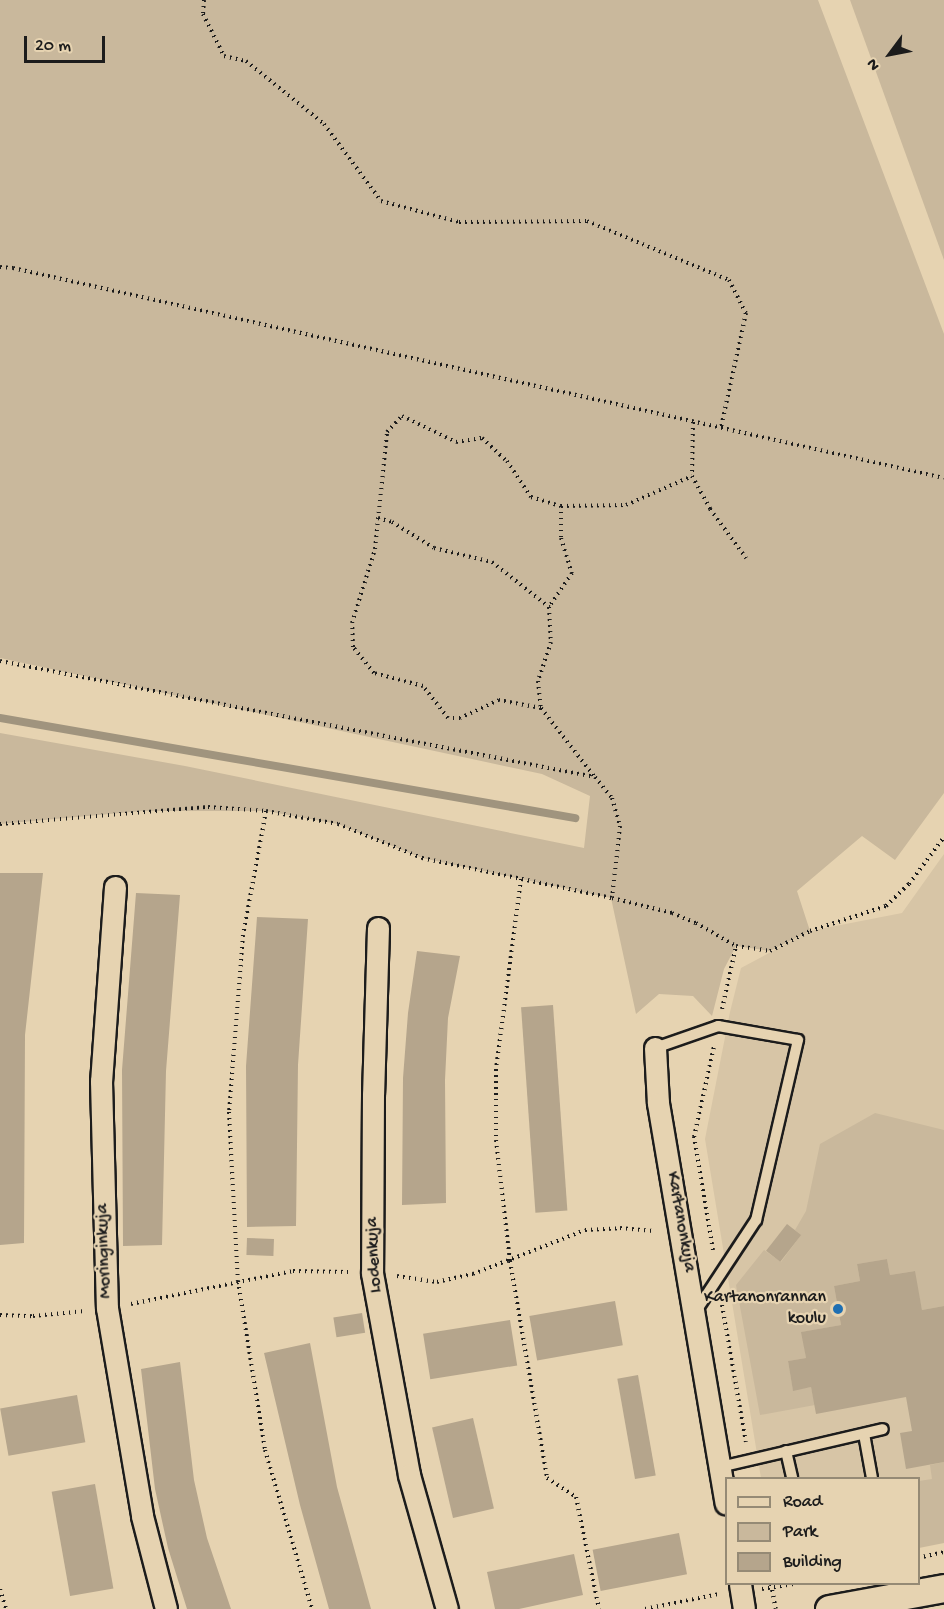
<!DOCTYPE html>
<style>
body{margin:0}
#map{position:relative;width:944px;height:1609px;overflow:hidden;background:#e6d3b1;font-family:"Gochi Hand",sans-serif}
div>[style]{position:absolute}
.built>*{inset:0;background:#d7c5a6}
.green>*{inset:0;background:#c9b89c}
.stream>*{height:8px;margin:-4px;padding:0 4px;transform-origin:4px;border-radius:4px;background:#a0947e}
.building>*{inset:0;background:#b5a58c;transform-origin:0 0}
.path>*{height:4px;margin-top:-2px;transform-origin:0;background:repeating-linear-gradient(90deg,#1c1c1c 0 1.5px,transparent 0 6px)}
.roads{filter:drop-shadow(2px 0 #1c1c1c) drop-shadow(-2px 0 #1c1c1c) drop-shadow(0 2px #1c1c1c) drop-shadow(0 -2px #1c1c1c)}
.service>*{height:10px;margin:-5px;padding:0 5px;transform-origin:5px;border-radius:5px;background:#e6d3b1}
.minor>*{height:21px;margin:-10.5px;padding:0 10.5px;transform-origin:10.5px;border-radius:10.5px;background:#e6d3b1}
.tertiary>*{height:27px;margin:-13.5px;padding:0 13.5px;transform-origin:13.5px;border-radius:13.5px;background:#e6d3b1}
.dots>*{width:16px;height:16px;translate:-50% -50%;box-sizing:border-box;border:3px solid #e6d3b1;border-radius:50%}
span{translate:-50% -50%;white-space:nowrap;text-align:center;line-height:1.15;-webkit-text-stroke:4.5px #e6d3b1;paint-order:stroke}
.street-label{font-size:18px;color:#1c1c1c}
.poi-label{font-size:18px;color:#1c1c1c}
.right{translate:-100% -50%;text-align:right}
.legend{position:absolute;left:725px;top:1477px;width:195px;height:108px;box-sizing:border-box;background:#e6d3b1;border:2px solid #958a75;margin:0;padding:8px 10px;list-style:none;font-size:18px;color:#1c1c1c}
.legend li{display:flex;align-items:center;gap:12px;height:30px}
.legend b{width:30px;border:2px solid #958a75}
.north{position:absolute;left:860px;top:24px;width:60px;height:60px;-webkit-text-stroke:4px #e6d3b1;paint-order:stroke;rotate:238deg;font-size:16px;font-weight:700;line-height:24px;text-align:center;color:#1c1c1c}
.north::after{content:'';display:block;margin:auto;width:21px;height:27px;background:#1c1c1c;clip-path:polygon(50% 0,100% 100%,50% 72%,0 100%)}
.scale{position:absolute;left:24px;top:36px;width:81px;height:27px;box-sizing:border-box;border:3px solid #1c1c1c;border-top:0;padding-left:8px;font-size:18px;line-height:21px;white-space:nowrap;color:#1c1c1c;-webkit-text-stroke:4px #e6d3b1;paint-order:stroke}
</style>
<div id="map">
<div class="built">
<i style="clip-path:polygon(944px 854px,944px 1510px,919px 1515px,918px 1478px,761px 1478px,705px 1139px,730px 1012px,741px 968px,810px 931px,902px 913px)"></i>
</div>
<div class="green">
<i style="clip-path:polygon(0 0,818px 0,944px 334px,944px 793px,895px 860px,862px 836px,797px 891px,810px 931px,770px 951px,736px 946px,724px 969px,712px 1016px,693px 996px,659px 994px,636px 1014px,611px 898px,422px 858px,338px 824px,266px 811px,142px 811px,0 824px,0 733px,185px 766px,584px 848px,590px 796px,542px 774px,0 658px)"></i>
<i style="clip-path:polygon(850px 0,944px 0,944px 260px)"></i>
<i style="clip-path:polygon(875px 1113px,944px 1130px,944px 1306px,922px 1310px,914px 1271px,890px 1275px,887px 1259px,857px 1264px,860px 1281px,834px 1286px,841px 1325px,802px 1332px,806px 1358px,788px 1361px,793px 1390px,811px 1387px,815px 1405px,760px 1415px,736px 1285px,764px 1250px,781px 1262px,801px 1235px,795px 1230px,806px 1211px,820px 1144px)"></i>
<i style="clip-path:polygon(944px 1462px,944px 1543px,919px 1548px,919px 1481px,932px 1479px,930px 1465px)"></i>
</div>
<div class="stream">
<i style="left:0;top:718px;width:584px;rotate:9.87deg"></i>
</div>
<div class="building">
<i style="clip-path:polygon(0 873px,43px 873px,25px 1035px,24px 1243px,0 1245px)"></i>
<i style="clip-path:polygon(136px 893px,180px 895px,166px 1071px,162px 1245px,123px 1246px,122px 1070px)"></i>
<i style="clip-path:polygon(257px 917px,308px 919px,298px 1065px,296px 1226px,247px 1227px,246px 1066px)"></i>
<i style="clip-path:polygon(417px 951px,460px 956px,448px 1018px,445px 1080px,446px 1203px,402px 1205px,403px 1078px,408px 1013px)"></i>
<i style="left:553px;top:1005px;width:206px;height:32px;rotate:86deg"></i>
<i style="left:787px;top:1224px;width:18px;height:34px;rotate:38deg"></i>
<i style="left:247px;top:1238px;width:27px;height:17px;rotate:2deg"></i>
<i style="clip-path:polygon(887px 1259px,890px 1275px,915px 1271px,922px 1310px,944px 1306px,944px 1462px,906px 1469px,900px 1433px,912px 1431px,906px 1397px,816px 1414px,811px 1387px,793px 1391px,788px 1361px,806px 1358px,801px 1332px,841px 1325px,834px 1286px,860px 1281px,857px 1264px)"></i>
<i style="left:615px;top:1301px;width:45px;height:87px;rotate:80deg"></i>
<i style="left:362px;top:1313px;width:20px;height:29px;rotate:81deg"></i>
<i style="left:510px;top:1320px;width:46px;height:88px;rotate:81deg"></i>
<i style="clip-path:polygon(310px 1343px,337px 1487px,371px 1609px,329px 1609px,300px 1505px,264px 1353px)"></i>
<i style="clip-path:polygon(180px 1362px,194px 1480px,207px 1538px,231px 1609px,187px 1609px,168px 1548px,155px 1489px,141px 1369px)"></i>
<i style="left:638px;top:1375px;width:102px;height:21px;rotate:80deg"></i>
<i style="left:77px;top:1395px;width:48px;height:78px;rotate:80deg"></i>
<i style="left:473px;top:1418px;width:93px;height:42px;rotate:77deg"></i>
<i style="left:95px;top:1484px;width:106px;height:44px;rotate:80deg"></i>
<i style="left:679px;top:1533px;width:42px;height:88px;rotate:79deg"></i>
<i style="clip-path:polygon(574px 1554px,583px 1595px,519px 1609px,495px 1609px,487px 1572px)"></i>
</div>
<div class="path">
<i style="left:204px;top:0;width:14px;rotate:94deg"></i>
<i style="left:203px;top:14px;width:47px;rotate:63.4deg"></i>
<i style="left:224px;top:56px;width:23px;rotate:13deg"></i>
<i style="left:246px;top:61px;width:100px;rotate:38.9deg"></i>
<i style="left:324px;top:124px;width:96px;rotate:53.5deg"></i>
<i style="left:381px;top:201px;width:81px;rotate:15.1deg"></i>
<i style="left:459px;top:222px;width:128px;rotate:-0.4deg"></i>
<i style="left:587px;top:221px;width:154px;rotate:22.6deg"></i>
<i style="left:729px;top:280px;width:37px;rotate:63deg"></i>
<i style="left:746px;top:313px;width:118px;rotate:102.3deg"></i>
<i style="left:0;top:267px;width:13px;rotate:4deg"></i>
<i style="left:13px;top:268px;width:954px;rotate:12.71deg"></i>
<i style="left:693px;top:422px;width:54px;rotate:91.1deg"></i>
<i style="left:692px;top:476px;width:38px;rotate:61deg"></i>
<i style="left:710px;top:509px;width:61px;rotate:53.7deg"></i>
<i style="left:561px;top:506px;width:32px;rotate:90deg"></i>
<i style="left:561px;top:538px;width:37px;rotate:73deg"></i>
<i style="left:572px;top:573px;width:41px;rotate:124.1deg"></i>
<i style="left:549px;top:607px;width:35px;rotate:87deg"></i>
<i style="left:551px;top:642px;width:41px;rotate:108.4deg"></i>
<i style="left:538px;top:681px;width:27px;rotate:84deg"></i>
<i style="left:541px;top:708px;width:86px;rotate:52.1deg"></i>
<i style="left:378px;top:518px;width:15px;rotate:16deg"></i>
<i style="left:392px;top:522px;width:49px;rotate:31.8deg"></i>
<i style="left:434px;top:548px;width:60px;rotate:13.6deg"></i>
<i style="left:492px;top:562px;width:73px;rotate:38.3deg"></i>
<i style="left:0;top:661px;width:606px;rotate:11.03deg"></i>
<i style="left:595px;top:777px;width:27px;rotate:51deg"></i>
<i style="left:612px;top:798px;width:29px;rotate:74deg"></i>
<i style="left:620px;top:826px;width:72px;rotate:96.3deg"></i>
<i style="left:541px;top:708px;width:43px;rotate:-169.2deg"></i>
<i style="left:499px;top:700px;width:43px;rotate:155.2deg"></i>
<i style="left:460px;top:718px;width:12px;rotate:180deg"></i>
<i style="left:448px;top:718px;width:41px;rotate:-128deg"></i>
<i style="left:423px;top:686px;width:51px;rotate:-165.1deg"></i>
<i style="left:374px;top:673px;width:33px;rotate:-129deg"></i>
<i style="left:353px;top:647px;width:24px;rotate:-92deg"></i>
<i style="left:352px;top:623px;width:77px;rotate:-72.7deg"></i>
<i style="left:375px;top:549px;width:118px;rotate:-84.1deg"></i>
<i style="left:387px;top:432px;width:22px;rotate:-47deg"></i>
<i style="left:402px;top:416px;width:60px;rotate:25.7deg"></i>
<i style="left:456px;top:442px;width:26px;rotate:-9deg"></i>
<i style="left:482px;top:438px;width:34px;rotate:43deg"></i>
<i style="left:507px;top:461px;width:43px;rotate:56.3deg"></i>
<i style="left:531px;top:497px;width:31px;rotate:17deg"></i>
<i style="left:561px;top:506px;width:65px;rotate:-0.9deg"></i>
<i style="left:626px;top:505px;width:72px;rotate:-23.7deg"></i>
<i style="left:266px;top:811px;width:126px;rotate:100.5deg"></i>
<i style="left:243px;top:935px;width:178px;rotate:94.5deg"></i>
<i style="left:229px;top:1112px;width:169px;rotate:87deg"></i>
<i style="left:238px;top:1281px;width:171px;rotate:80.9deg"></i>
<i style="left:265px;top:1450px;width:166px;rotate:73.5deg"></i>
<i style="left:0;top:824px;width:209px;rotate:-4.7deg"></i>
<i style="left:208px;top:807px;width:58px;rotate:3.9deg"></i>
<i style="left:266px;top:811px;width:73px;rotate:10.2deg"></i>
<i style="left:338px;top:824px;width:91px;rotate:22deg"></i>
<i style="left:422px;top:858px;width:194px;rotate:11.9deg"></i>
<i style="left:612px;top:898px;width:62px;rotate:14deg"></i>
<i style="left:672px;top:913px;width:26px;rotate:23deg"></i>
<i style="left:696px;top:923px;width:46px;rotate:29.9deg"></i>
<i style="left:736px;top:946px;width:34px;rotate:8deg"></i>
<i style="left:770px;top:951px;width:45px;rotate:-26.6deg"></i>
<i style="left:810px;top:931px;width:80px;rotate:-18.2deg"></i>
<i style="left:886px;top:906px;width:32px;rotate:-44deg"></i>
<i style="left:909px;top:884px;width:59px;rotate:-53.3deg"></i>
<i style="left:521px;top:879px;width:192px;rotate:97.5deg"></i>
<i style="left:496px;top:1069px;width:71px;rotate:90deg"></i>
<i style="left:496px;top:1140px;width:122px;rotate:83.4deg"></i>
<i style="left:510px;top:1261px;width:220px;rotate:80.3deg"></i>
<i style="left:547px;top:1478px;width:35px;rotate:33deg"></i>
<i style="left:576px;top:1497px;width:114px;rotate:78.4deg"></i>
<i style="left:722px;top:1009px;width:65px;rotate:-77.5deg"></i>
<i style="left:713px;top:1250px;width:115px;rotate:-99.5deg"></i>
<i style="left:694px;top:1137px;width:93px;rotate:-77.6deg"></i>
<i style="left:397px;top:1276px;width:40px;rotate:8.5deg"></i>
<i style="left:437px;top:1282px;width:37px;rotate:-13deg"></i>
<i style="left:473px;top:1274px;width:120px;rotate:-21.4deg"></i>
<i style="left:585px;top:1230px;width:35px;rotate:-3deg"></i>
<i style="left:620px;top:1228px;width:36px;rotate:5deg"></i>
<i style="left:131px;top:1304px;width:165px;rotate:-11.5deg"></i>
<i style="left:293px;top:1271px;width:55px;rotate:1deg"></i>
<i style="left:722px;top:1305px;width:139px;rotate:80.1deg"></i>
<i style="left:0;top:1315px;width:33px;rotate:2deg"></i>
<i style="left:33px;top:1316px;width:52px;rotate:-5.5deg"></i>
<i style="left:918px;top:1558px;width:27px;rotate:-13deg"></i>
<i style="left:771px;top:1584px;width:25px;rotate:79deg"></i>
<i style="left:0;top:1589px;width:21px;rotate:73deg"></i>
<i style="left:762px;top:1589px;width:32px;rotate:-9deg"></i>
<i style="left:645px;top:1609px;width:76px;rotate:-11.5deg"></i>
</div>
<div class="roads">
<div class="service">
<i style="left:655px;top:1048px;width:67px;rotate:-19.2deg"></i>
<i style="left:718px;top:1026px;width:81px;rotate:9.9deg"></i>
<i style="left:798px;top:1040px;width:185px;rotate:103.1deg"></i>
<i style="left:756px;top:1220px;width:109px;rotate:123.4deg"></i>
<i style="left:864px;top:1434px;width:45px;rotate:79.7deg"></i>
<i style="left:786px;top:1451px;width:28px;rotate:77deg"></i>
<i style="left:720px;top:1467px;width:167px;rotate:-13.1deg"></i>
</div>
<div class="minor">
<i style="left:115px;top:887px;width:195px;rotate:94.1deg"></i>
<i style="left:101px;top:1081px;width:227px;rotate:88.5deg"></i>
<i style="left:107px;top:1308px;width:211px;rotate:80.4deg"></i>
<i style="left:142px;top:1516px;width:96px;rotate:75.5deg"></i>
<i style="left:378px;top:928px;width:166px;rotate:91.7deg"></i>
<i style="left:373px;top:1094px;width:179px;rotate:90.3deg"></i>
<i style="left:372px;top:1273px;width:205px;rotate:79.6deg"></i>
<i style="left:409px;top:1475px;width:139px;rotate:74.2deg"></i>
<i style="left:655px;top:1048px;width:55px;rotate:86.9deg"></i>
<i style="left:658px;top:1103px;width:406px;rotate:80.4deg"></i>
<i style="left:740px;top:1584px;width:25px;rotate:81deg"></i>
</div>
<div class="tertiary">
<i style="left:829px;top:1609px;width:117px;rotate:-10.3deg"></i>
</div>
</div>
<div class="dots">
<i style="left:838px;top:1309px;background:#1f6fb2"></i>
</div>
<div class="street-label">
<span style="left:680px;top:1222px;rotate:80deg">Kartanonkuja</span>
<span style="left:105px;top:1251px;rotate:-92deg">Moringinkuja</span>
<span style="left:375px;top:1255px;rotate:-93deg">Lodenkuja</span>
</div>
<div class="poi-label">
<span class="right" style="left:826px;top:1309px">Kartanonrannan<br>koulu</span>
</div>
<ul class="legend">
<li><b style="height:8px;background:#e6d3b1"></b>Road</li>
<li><b style="height:16px;background:#c9b89c"></b>Park</li>
<li><b style="height:16px;background:#b5a58c"></b>Building</li>
</ul>
<div class="north">N</div>
<div class="scale">20 m</div>
</div>
